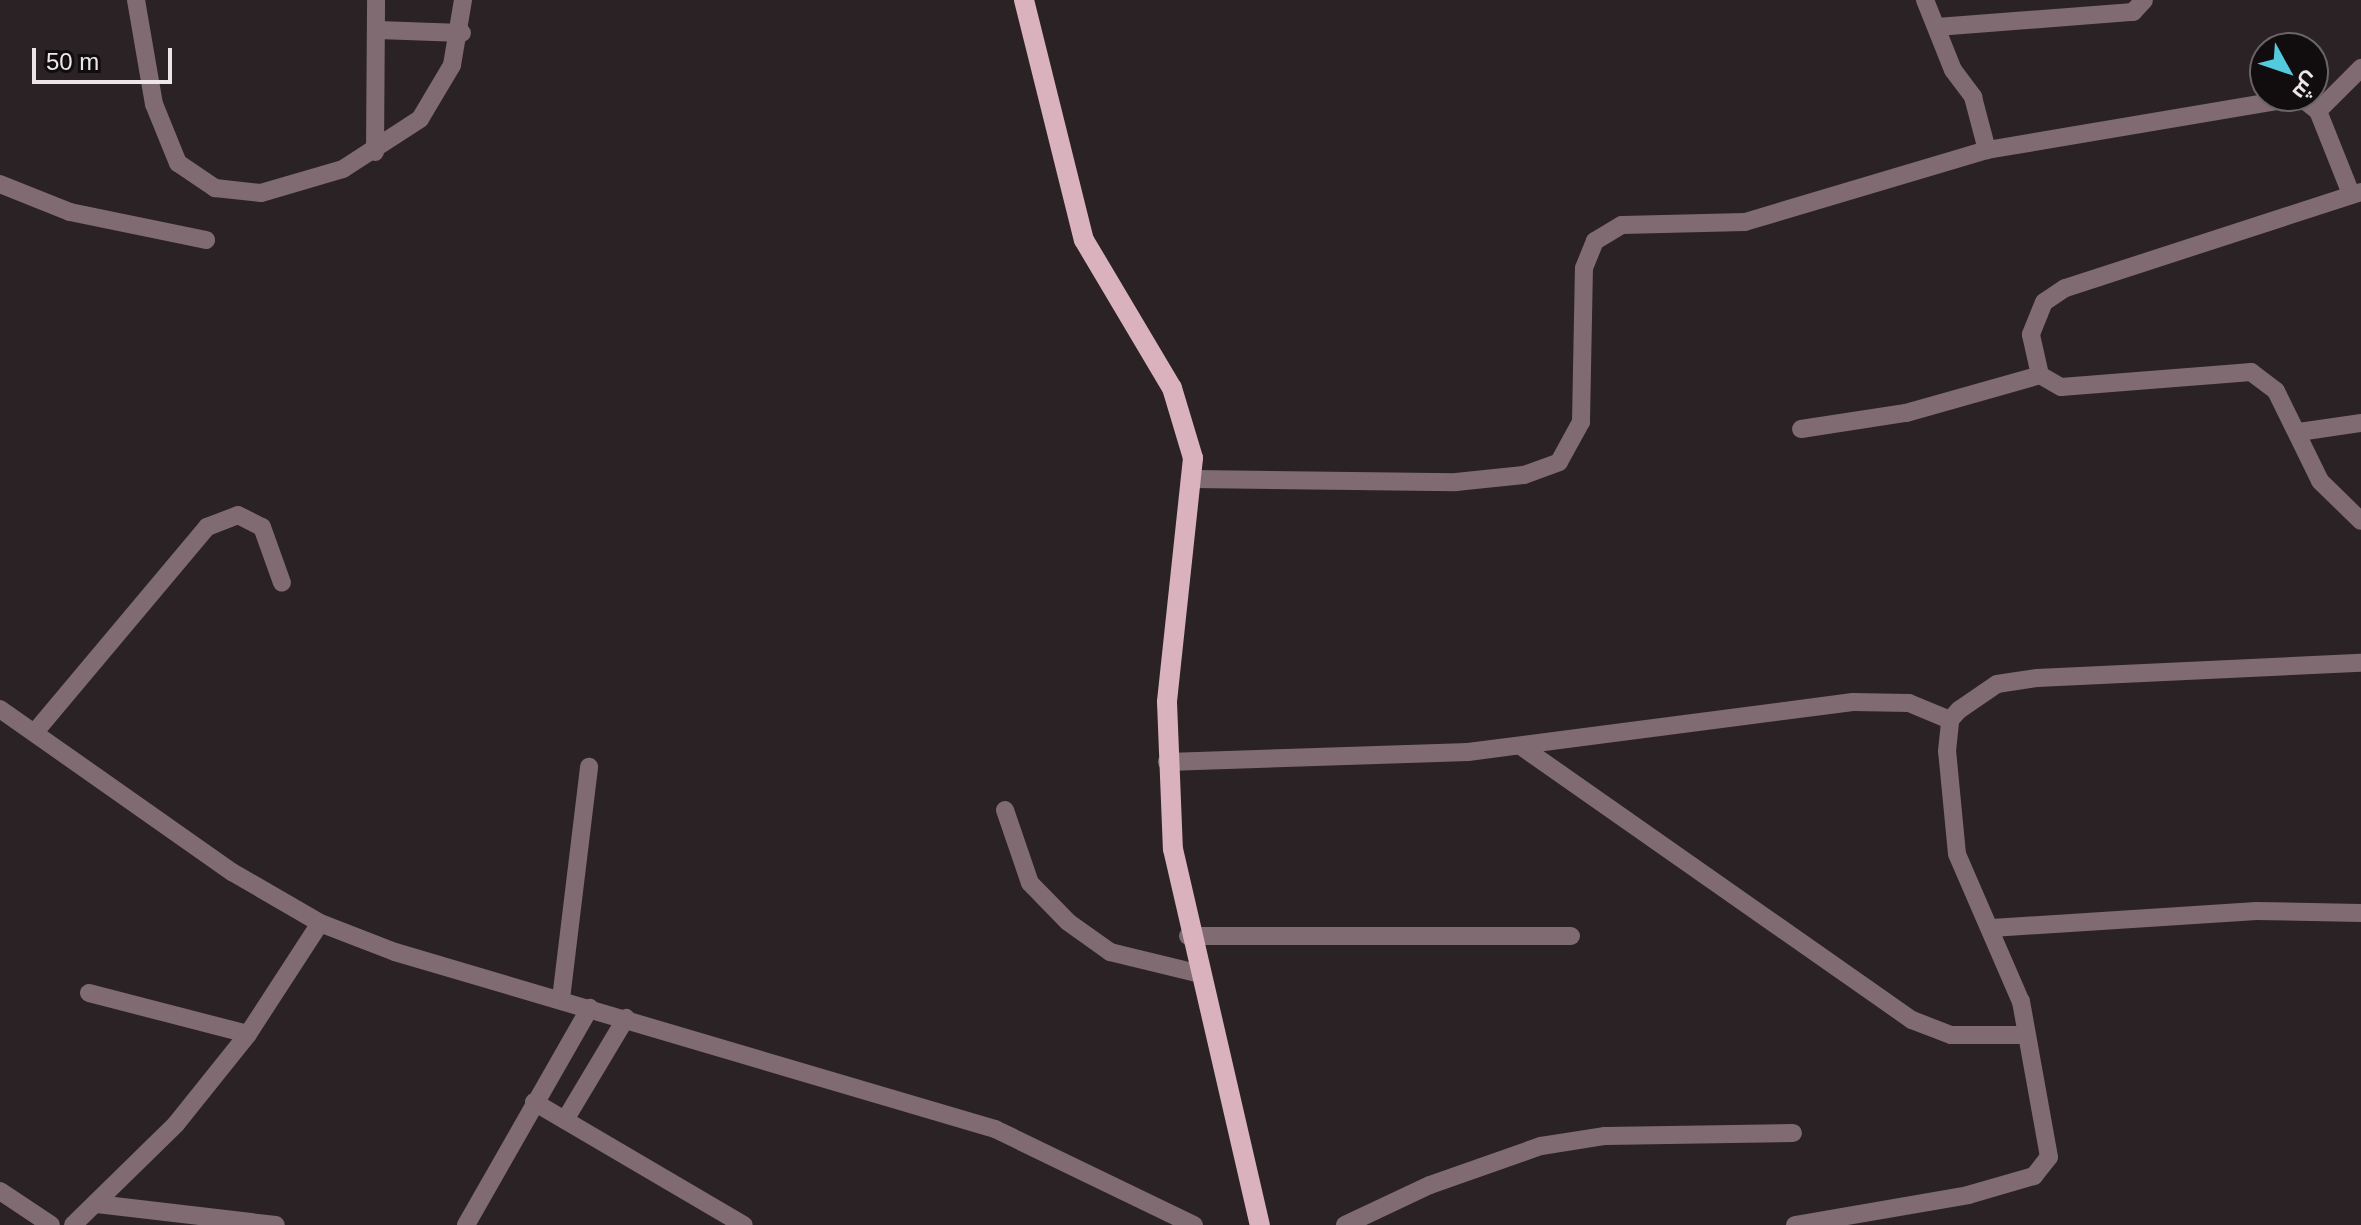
<!DOCTYPE html>
<meta charset="utf-8">
<style>
body{margin:0}
#map{position:relative;width:2361px;height:1225px;overflow:hidden;background:#2b2225;font-family:Arial,Cairo,sans-serif}
div>[style]{position:absolute}
.minor>*{height:18px;margin:-9px;padding:0 9px;transform-origin:9px;border-radius:9px;background:#7f6b71}
.major>*{height:20px;margin:-10px;padding:0 10px;transform-origin:10px;border-radius:10px;background:#dab2bd}
span{translate:-50% -50%;white-space:nowrap;text-align:center;line-height:1.15;-webkit-text-stroke:6px #110d0e;paint-order:stroke}
.north{position:absolute;left:2249px;top:32px;width:80px;height:80px;box-sizing:border-box;background:#110d0e;border:2px solid #696465;border-radius:50%;rotate:130deg;font-size:22px;font-weight:700;line-height:32px;text-align:center;color:#ece6e7}
.north::after{content:'';display:block;margin:auto;width:28px;height:36px;background:#54cade;clip-path:polygon(50% 0,100% 100%,50% 72%,0 100%)}
.scale{position:absolute;left:32px;top:48px;width:140px;height:36px;box-sizing:border-box;border:4px solid #ece6e7;border-top:0;padding-left:10px;font-size:24px;line-height:28px;white-space:nowrap;color:#ece6e7;-webkit-text-stroke:6px #110d0e;paint-order:stroke}
</style>
<div id="map">
<div class="minor">
<i style="left:136px;top:0;width:106px;rotate:80.2deg"></i>
<i style="left:154px;top:104px;width:64px;rotate:67.9deg"></i>
<i style="left:178px;top:163px;width:45px;rotate:34deg"></i>
<i style="left:215px;top:188px;width:46px;rotate:6.2deg"></i>
<i style="left:261px;top:193px;width:85px;rotate:-16.3deg"></i>
<i style="left:343px;top:169px;width:92px;rotate:-33deg"></i>
<i style="left:420px;top:119px;width:63px;rotate:-59.3deg"></i>
<i style="left:452px;top:65px;width:66px;rotate:-80.4deg"></i>
<i style="left:1925px;top:0;width:75px;rotate:68.2deg"></i>
<i style="left:1953px;top:70px;width:34px;rotate:53deg"></i>
<i style="left:1973px;top:97px;width:55px;rotate:75.2deg"></i>
<i style="left:1937px;top:27px;width:197px;rotate:-4.4deg"></i>
<i style="left:2133px;top:12px;width:16px;rotate:-47deg"></i>
<i style="left:378px;top:30px;width:84px;rotate:2deg"></i>
<i style="left:2318px;top:111px;width:61px;rotate:-45deg"></i>
<i style="left:375px;top:152px;width:152px;rotate:-89.6deg"></i>
<i style="left:0;top:184px;width:75px;rotate:21.8deg"></i>
<i style="left:70px;top:212px;width:139px;rotate:11.6deg"></i>
<i style="left:2361px;top:192px;width:311px;rotate:162deg"></i>
<i style="left:2065px;top:288px;width:25px;rotate:146deg"></i>
<i style="left:2044px;top:302px;width:35px;rotate:112deg"></i>
<i style="left:2031px;top:335px;width:41px;rotate:77.3deg"></i>
<i style="left:2040px;top:375px;width:24px;rotate:30deg"></i>
<i style="left:2061px;top:387px;width:191px;rotate:-4.5deg"></i>
<i style="left:2251px;top:372px;width:31px;rotate:37deg"></i>
<i style="left:2276px;top:391px;width:100px;rotate:63.9deg"></i>
<i style="left:2320px;top:481px;width:57px;rotate:44.3deg"></i>
<i style="left:1801px;top:429px;width:106px;rotate:-8.7deg"></i>
<i style="left:1906px;top:413px;width:139px;rotate:-15.8deg"></i>
<i style="left:2299px;top:432px;width:63px;rotate:-8.3deg"></i>
<i style="left:1193px;top:479px;width:263px;rotate:0.7deg"></i>
<i style="left:1456px;top:482px;width:68px;rotate:-5.9deg"></i>
<i style="left:1524px;top:475px;width:37px;rotate:-20deg"></i>
<i style="left:1559px;top:462px;width:46px;rotate:-61.2deg"></i>
<i style="left:1581px;top:422px;width:154px;rotate:-88.9deg"></i>
<i style="left:1584px;top:268px;width:29px;rotate:-68deg"></i>
<i style="left:1595px;top:241px;width:31px;rotate:-31deg"></i>
<i style="left:1622px;top:225px;width:123px;rotate:-1.4deg"></i>
<i style="left:1745px;top:222px;width:252px;rotate:-16.6deg"></i>
<i style="left:1987px;top:150px;width:317px;rotate:-9.6deg"></i>
<i style="left:2300px;top:97px;width:23px;rotate:38deg"></i>
<i style="left:2318px;top:111px;width:89px;rotate:68.3deg"></i>
<i style="left:0;top:709px;width:284px;rotate:35.1deg"></i>
<i style="left:232px;top:872px;width:102px;rotate:30.1deg"></i>
<i style="left:320px;top:923px;width:80px;rotate:21.1deg"></i>
<i style="left:395px;top:952px;width:626px;rotate:16.44deg"></i>
<i style="left:995px;top:1129px;width:221px;rotate:25.8deg"></i>
<i style="left:35px;top:732px;width:268px;rotate:-50deg"></i>
<i style="left:207px;top:527px;width:33px;rotate:-21deg"></i>
<i style="left:238px;top:515px;width:27px;rotate:27deg"></i>
<i style="left:262px;top:527px;width:59px;rotate:70.3deg"></i>
<i style="left:1522px;top:747px;width:476px;rotate:35deg"></i>
<i style="left:1912px;top:1020px;width:42px;rotate:21deg"></i>
<i style="left:1951px;top:1035px;width:74px"></i>
<i style="left:1167px;top:762px;width:301px;rotate:-1.9deg"></i>
<i style="left:1468px;top:752px;width:388px;rotate:-7.4deg"></i>
<i style="left:1853px;top:702px;width:56px;rotate:1deg"></i>
<i style="left:1909px;top:703px;width:44px;rotate:22.5deg"></i>
<i style="left:1005px;top:810px;width:77px;rotate:71.1deg"></i>
<i style="left:1030px;top:883px;width:54px;rotate:45.7deg"></i>
<i style="left:1068px;top:922px;width:52px;rotate:35.5deg"></i>
<i style="left:1110px;top:952px;width:89px;rotate:13.7deg"></i>
<i style="left:1992px;top:928px;width:265px;rotate:-3.7deg"></i>
<i style="left:2256px;top:911px;width:105px;rotate:1.1deg"></i>
<i style="left:1188px;top:936px;width:383px"></i>
<i style="left:89px;top:993px;width:164px;rotate:14.5deg"></i>
<i style="left:561px;top:999px;width:234px;rotate:-83.1deg"></i>
<i style="left:534px;top:1102px;width:243px;rotate:30.4deg"></i>
<i style="left:565px;top:1120px;width:119px;rotate:-59.1deg"></i>
<i style="left:0;top:1191px;width:61px;rotate:33.7deg"></i>
<i style="left:97px;top:1204px;width:180px;rotate:6.7deg"></i>
<i style="left:73px;top:1225px;width:144px;rotate:-44.4deg"></i>
<i style="left:176px;top:1124px;width:115px;rotate:-51.3deg"></i>
<i style="left:248px;top:1034px;width:132px;rotate:-57deg"></i>
<i style="left:466px;top:1225px;width:250px;rotate:-60.3deg"></i>
<i style="left:1345px;top:1225px;width:94px;rotate:-25.2deg"></i>
<i style="left:1430px;top:1185px;width:118px;rotate:-19.4deg"></i>
<i style="left:1541px;top:1146px;width:65px;rotate:-8.9deg"></i>
<i style="left:1605px;top:1136px;width:188px;rotate:-0.9deg"></i>
<i style="left:1795px;top:1225px;width:176px;rotate:-9.8deg"></i>
<i style="left:1968px;top:1195px;width:69px;rotate:-16.1deg"></i>
<i style="left:2034px;top:1176px;width:24px;rotate:-52deg"></i>
<i style="left:2049px;top:1157px;width:158px;rotate:-100.2deg"></i>
<i style="left:2021px;top:1002px;width:161px;rotate:-113.4deg"></i>
<i style="left:1957px;top:854px;width:103px;rotate:-95.5deg"></i>
<i style="left:1947px;top:751px;width:31px;rotate:-84deg"></i>
<i style="left:1950px;top:720px;width:13px;rotate:-48deg"></i>
<i style="left:1959px;top:710px;width:46px;rotate:-34.4deg"></i>
<i style="left:1997px;top:684px;width:40px;rotate:-8.5deg"></i>
<i style="left:2037px;top:678px;width:324px;rotate:-2.7deg"></i>
</div>
<div class="major">
<i style="left:1024px;top:0;width:247px;rotate:76deg"></i>
<i style="left:1084px;top:240px;width:172px;rotate:59.3deg"></i>
<i style="left:1172px;top:388px;width:73px;rotate:73.3deg"></i>
<i style="left:1193px;top:458px;width:245px;rotate:96.1deg"></i>
<i style="left:1167px;top:702px;width:147px;rotate:87.7deg"></i>
<i style="left:1173px;top:849px;width:386px;rotate:77deg"></i>
</div>
<div class="north">ش</div>
<div class="scale">50 m</div>
</div>
